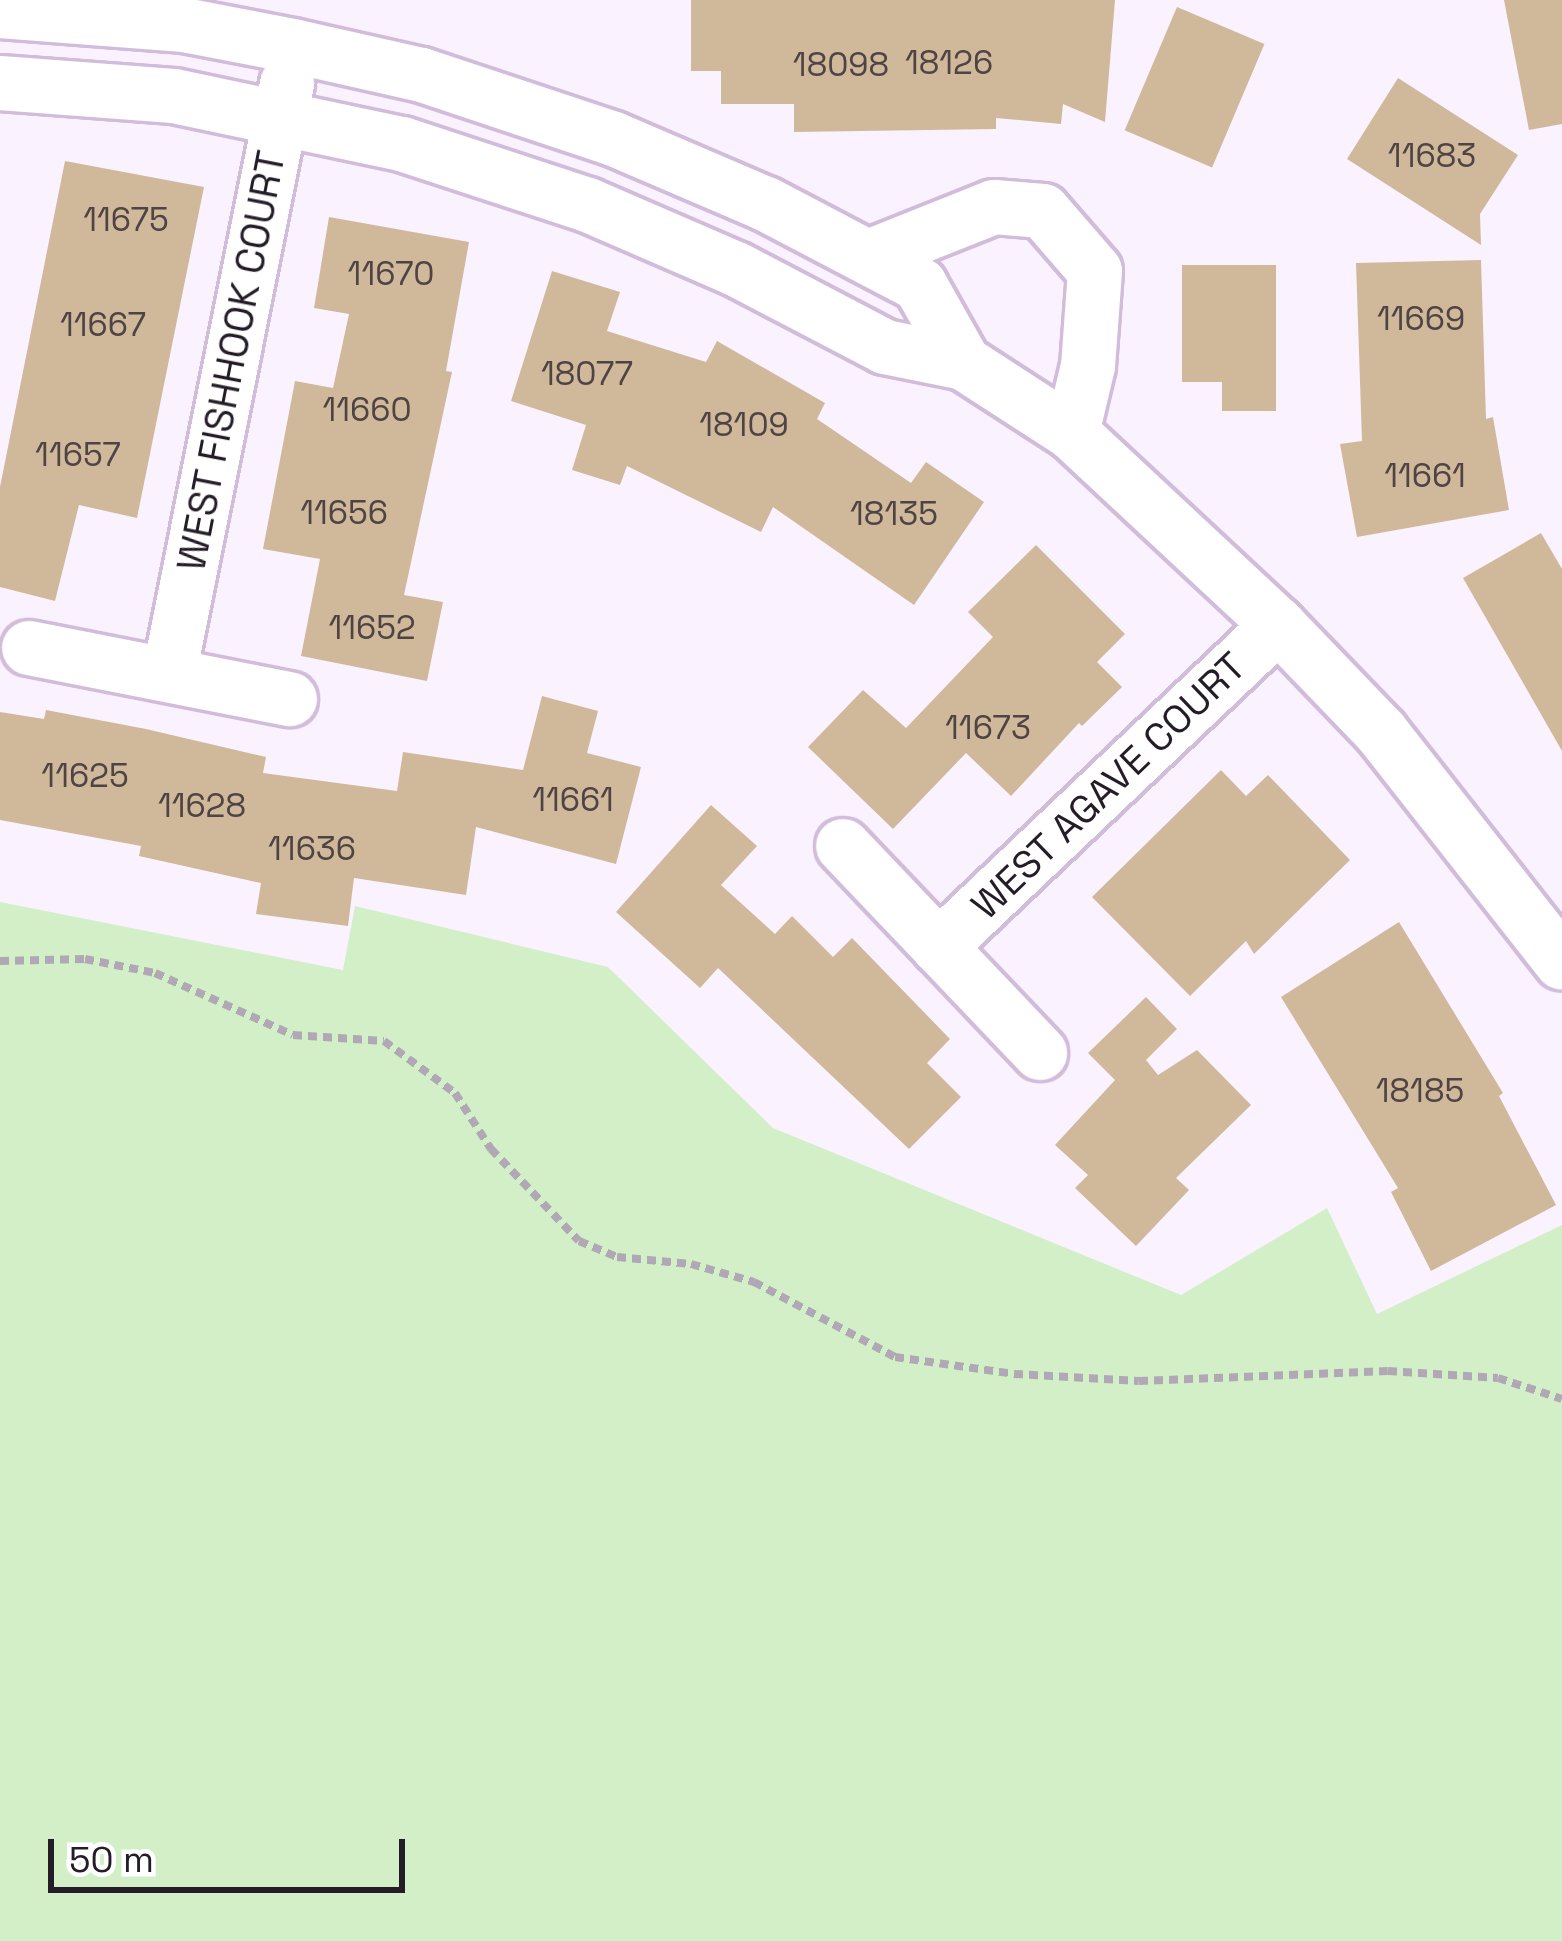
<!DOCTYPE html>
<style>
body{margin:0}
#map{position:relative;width:1562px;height:1941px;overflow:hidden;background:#fbf2ff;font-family:"Space Grotesk",sans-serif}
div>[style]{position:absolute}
.green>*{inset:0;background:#d3efc8}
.building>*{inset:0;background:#d0b99a;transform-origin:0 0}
.path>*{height:8px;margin-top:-4px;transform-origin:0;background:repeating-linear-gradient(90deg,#b1a8b5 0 9px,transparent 0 15px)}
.roads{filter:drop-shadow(3px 0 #d2bcdb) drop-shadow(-3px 0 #d2bcdb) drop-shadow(0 3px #d2bcdb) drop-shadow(0 -3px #d2bcdb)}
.minor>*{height:54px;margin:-27px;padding:0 27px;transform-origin:27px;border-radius:27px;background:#fff}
span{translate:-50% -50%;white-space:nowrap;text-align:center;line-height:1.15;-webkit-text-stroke:9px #fff;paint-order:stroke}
.number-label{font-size:33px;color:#4f4344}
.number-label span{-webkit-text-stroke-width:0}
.street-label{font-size:39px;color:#241c27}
.scale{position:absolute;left:48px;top:1839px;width:357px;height:54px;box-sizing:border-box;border:6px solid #241c27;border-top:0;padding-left:15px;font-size:36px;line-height:42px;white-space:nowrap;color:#241c27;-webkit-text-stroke:9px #fff;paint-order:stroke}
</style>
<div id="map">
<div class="green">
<i style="clip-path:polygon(0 902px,343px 970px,355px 906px,608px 967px,773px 1128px,1181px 1295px,1327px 1208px,1377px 1314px,1562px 1225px,1562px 1941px,0 1941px)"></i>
</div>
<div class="building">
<i style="clip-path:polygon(691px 0,1115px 0,1105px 122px,1063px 104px,1061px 124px,996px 118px,996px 129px,794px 132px,794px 104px,721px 104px,721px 71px,691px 71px)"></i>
<i style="clip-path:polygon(1504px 0,1562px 0,1562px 124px,1529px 130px)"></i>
<i style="left:1177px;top:7px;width:95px;height:134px;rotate:23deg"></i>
<i style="clip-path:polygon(1398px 78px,1518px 155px,1480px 214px,1481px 245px,1347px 159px)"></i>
<i style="clip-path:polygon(65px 161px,204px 187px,137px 518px,79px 505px,55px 601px,0 587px,0 487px)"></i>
<i style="clip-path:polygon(329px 217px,469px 242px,446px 371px,452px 372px,404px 595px,443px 602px,427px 681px,301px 656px,320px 559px,263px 549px,295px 381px,333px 388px,349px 314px,314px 308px)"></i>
<i style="clip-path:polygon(1481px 260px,1486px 419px,1493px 417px,1509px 510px,1357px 537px,1340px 444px,1362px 441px,1356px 263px)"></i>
<i style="clip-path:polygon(1182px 265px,1276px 265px,1276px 411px,1222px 411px,1222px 382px,1182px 382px)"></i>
<i style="clip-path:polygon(552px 271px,620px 292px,607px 331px,706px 362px,717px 341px,825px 403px,817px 419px,911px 483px,926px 462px,984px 502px,914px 605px,773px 507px,761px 532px,627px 466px,620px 485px,572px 470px,586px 425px,511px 401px)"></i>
<i style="clip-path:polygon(1541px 533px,1562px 569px,1562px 751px,1463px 578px)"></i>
<i style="clip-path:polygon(1036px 545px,1125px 634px,1097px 662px,1122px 687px,1082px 726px,1079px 723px,1011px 796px,966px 753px,893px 829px,808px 747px,863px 690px,906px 728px,993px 637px,968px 612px)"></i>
<i style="clip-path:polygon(542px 696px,598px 711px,587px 753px,641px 767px,616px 864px,476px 827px,466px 895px,354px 878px,348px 926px,256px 914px,261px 883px,139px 856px,141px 846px,0 820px,0 712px,44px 719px,46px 710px,146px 729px,266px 757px,263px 773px,397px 791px,403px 752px,523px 770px)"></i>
<i style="clip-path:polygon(1221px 770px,1246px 796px,1268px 775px,1350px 860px,1254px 954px,1246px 941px,1190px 996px,1092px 897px)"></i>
<i style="clip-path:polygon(711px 805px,757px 846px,721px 885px,775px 934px,792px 916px,833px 957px,852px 938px,950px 1039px,927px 1063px,961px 1097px,909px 1149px,718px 968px,700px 988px,616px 912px)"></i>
<i style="clip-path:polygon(1399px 922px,1503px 1093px,1499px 1096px,1556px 1205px,1431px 1271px,1391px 1192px,1398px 1188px,1281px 997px)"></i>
<i style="clip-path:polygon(1146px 997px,1177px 1029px,1146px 1060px,1158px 1075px,1197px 1050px,1251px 1105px,1176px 1178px,1189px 1190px,1136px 1246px,1075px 1188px,1088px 1175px,1055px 1145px,1115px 1080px,1088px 1053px)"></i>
</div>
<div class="path">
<i style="left:0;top:961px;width:85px;rotate:-1.3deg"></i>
<i style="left:85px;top:959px;width:71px;rotate:11.3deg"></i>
<i style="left:155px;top:973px;width:151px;rotate:24.2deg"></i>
<i style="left:293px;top:1035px;width:91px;rotate:3.8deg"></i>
<i style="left:384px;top:1041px;width:88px;rotate:36.2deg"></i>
<i style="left:455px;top:1093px;width:67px;rotate:57.3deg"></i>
<i style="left:491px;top:1149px;width:127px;rotate:46.3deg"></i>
<i style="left:579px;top:1241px;width:41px;rotate:22.8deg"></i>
<i style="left:617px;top:1257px;width:74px;rotate:5.4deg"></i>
<i style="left:691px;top:1264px;width:66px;rotate:15.9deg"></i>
<i style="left:754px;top:1282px;width:160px;rotate:28deg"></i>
<i style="left:895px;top:1357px;width:120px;rotate:8.1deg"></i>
<i style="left:1014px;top:1374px;width:125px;rotate:3.2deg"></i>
<i style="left:1139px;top:1381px;width:249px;rotate:-2.3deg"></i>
<i style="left:1388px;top:1371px;width:110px;rotate:3.6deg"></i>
<i style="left:1498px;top:1378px;width:67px;rotate:18.2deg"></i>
</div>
<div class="roads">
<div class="minor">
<i style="left:0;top:11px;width:185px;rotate:4.4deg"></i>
<i style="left:184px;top:25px;width:111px;rotate:10.9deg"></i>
<i style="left:293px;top:46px;width:132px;rotate:12.7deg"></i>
<i style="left:422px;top:75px;width:202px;rotate:18.4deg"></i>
<i style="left:614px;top:139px;width:165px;rotate:23.2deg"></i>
<i style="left:766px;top:204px;width:174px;rotate:27.7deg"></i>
<i style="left:920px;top:285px;width:90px;rotate:60.6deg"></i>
<i style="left:0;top:83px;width:174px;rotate:4.3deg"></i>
<i style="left:174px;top:96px;width:233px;rotate:11.9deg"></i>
<i style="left:402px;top:144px;width:196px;rotate:18.2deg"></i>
<i style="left:588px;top:205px;width:161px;rotate:23.4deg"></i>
<i style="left:736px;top:269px;width:168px;rotate:27.6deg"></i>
<i style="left:885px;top:347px;width:81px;rotate:11.4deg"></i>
<i style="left:964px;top:363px;width:129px;rotate:32.9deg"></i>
<i style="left:1072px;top:433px;width:282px;rotate:43deg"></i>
<i style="left:1278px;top:625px;width:149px;rotate:46.1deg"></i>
<i style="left:1381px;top:732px;width:293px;rotate:51.9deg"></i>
<i style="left:871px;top:256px;width:132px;rotate:-21.7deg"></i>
<i style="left:994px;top:207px;width:49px;rotate:4.7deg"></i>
<i style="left:1043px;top:211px;width:79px;rotate:49.1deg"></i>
<i style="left:1095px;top:271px;width:95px;rotate:94.2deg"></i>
<i style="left:1088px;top:366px;width:69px;rotate:103.4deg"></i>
<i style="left:29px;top:648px;width:266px;rotate:11.1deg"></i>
<i style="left:169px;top:675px;width:603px;rotate:-78.71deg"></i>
<i style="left:843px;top:846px;width:286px;rotate:46.4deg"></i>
<i style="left:939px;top:947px;width:468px;rotate:-43.5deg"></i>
</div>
</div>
<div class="number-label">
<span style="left:949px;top:64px">18126</span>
<span style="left:841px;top:66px">18098</span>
<span style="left:1432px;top:157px">11683</span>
<span style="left:126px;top:221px">11675</span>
<span style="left:391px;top:275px">11670</span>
<span style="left:1421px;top:320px">11669</span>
<span style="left:103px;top:326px">11667</span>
<span style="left:587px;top:375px">18077</span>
<span style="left:367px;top:411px">11660</span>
<span style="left:744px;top:426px">18109</span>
<span style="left:78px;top:456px">11657</span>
<span style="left:1425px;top:477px">11661</span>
<span style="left:344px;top:514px">11656</span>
<span style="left:894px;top:515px">18135</span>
<span style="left:372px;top:629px">11652</span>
<span style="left:988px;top:729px">11673</span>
<span style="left:85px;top:777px">11625</span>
<span style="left:573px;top:801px">11661</span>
<span style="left:202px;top:807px">11628</span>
<span style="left:312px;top:850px">11636</span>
<span style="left:1420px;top:1092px">18185</span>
</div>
<div class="street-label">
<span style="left:232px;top:361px;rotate:-79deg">WEST FISHHOOK COURT</span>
<span style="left:1109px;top:786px;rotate:-44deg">WEST AGAVE COURT</span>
</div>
<div class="scale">50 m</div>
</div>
